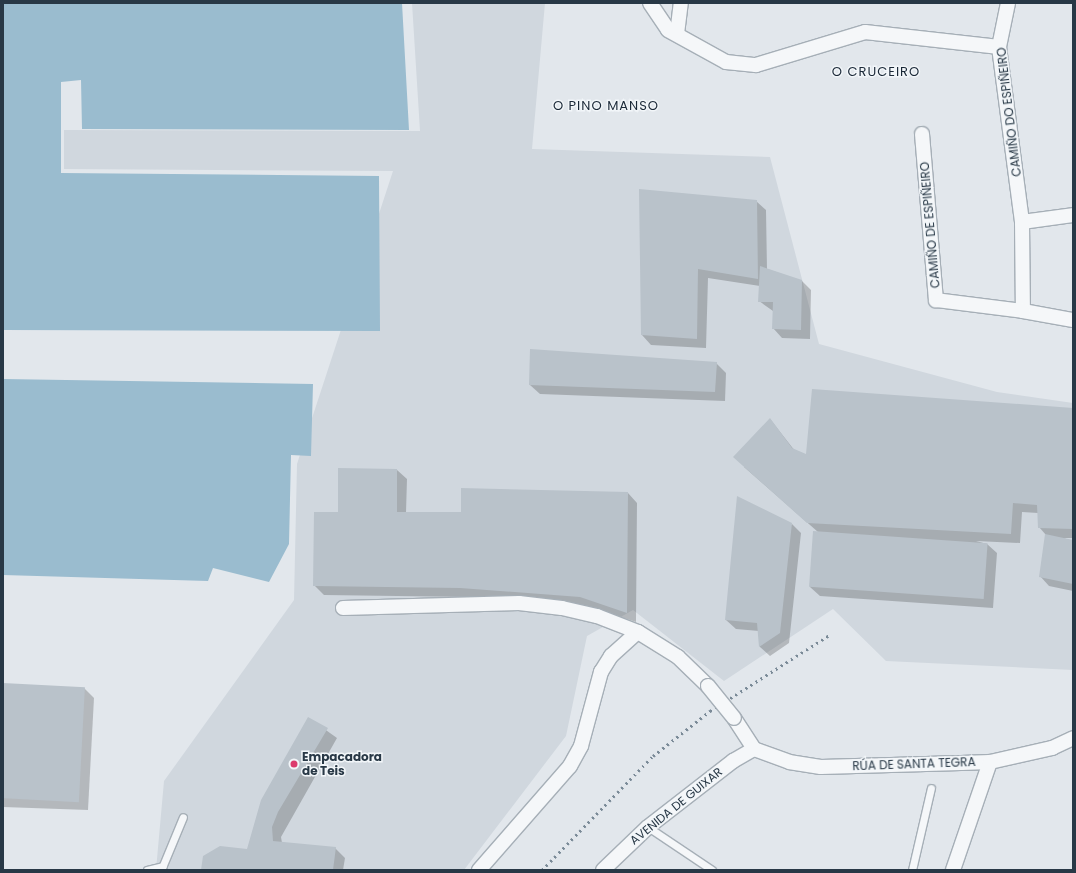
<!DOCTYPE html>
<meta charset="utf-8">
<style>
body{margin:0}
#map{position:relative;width:1076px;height:873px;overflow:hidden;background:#e2e7ec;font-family:Poppins,sans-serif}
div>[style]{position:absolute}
.built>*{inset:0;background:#d0d7de}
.water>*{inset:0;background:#9abccf}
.shadow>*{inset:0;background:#0003}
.building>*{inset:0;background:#b9c2ca;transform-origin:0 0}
.roads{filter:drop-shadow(1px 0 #a6afb7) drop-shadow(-1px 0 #a6afb7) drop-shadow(0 1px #a6afb7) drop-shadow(0 -1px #a6afb7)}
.service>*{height:7px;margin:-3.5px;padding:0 3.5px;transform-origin:3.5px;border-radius:3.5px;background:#f5f7f9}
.minor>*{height:14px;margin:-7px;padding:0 7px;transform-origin:7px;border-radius:7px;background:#f5f7f9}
.rail>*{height:3px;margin-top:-1.5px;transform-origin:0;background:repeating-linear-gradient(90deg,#7a8a97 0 2px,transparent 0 6px)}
.bridges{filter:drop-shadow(1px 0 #a6afb7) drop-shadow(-1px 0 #a6afb7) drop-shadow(0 1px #a6afb7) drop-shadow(0 -1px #a6afb7)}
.minor-bridge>*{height:14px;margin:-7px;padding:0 7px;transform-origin:7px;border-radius:7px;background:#f5f7f9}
.dots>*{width:11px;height:11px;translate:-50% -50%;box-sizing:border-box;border:2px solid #f2f6f9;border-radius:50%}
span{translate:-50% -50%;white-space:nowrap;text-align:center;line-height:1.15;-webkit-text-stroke:3px #f2f6f9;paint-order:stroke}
.street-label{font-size:12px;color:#283846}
.poi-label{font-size:12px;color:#283846;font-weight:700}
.left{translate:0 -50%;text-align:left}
.neighbourhood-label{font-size:13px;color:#1a2837;letter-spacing:1px}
.frame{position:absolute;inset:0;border:4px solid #283846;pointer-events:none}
</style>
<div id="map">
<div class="built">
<i style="clip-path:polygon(412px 3px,545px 3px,532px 149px,770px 157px,819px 344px,997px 392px,1073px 403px,1073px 670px,886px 661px,833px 609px,724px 681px,633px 610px,587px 636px,566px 736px,464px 870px,156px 870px,164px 781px,294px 600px,297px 464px,393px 171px,64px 169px,64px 130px,420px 131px)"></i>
</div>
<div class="water">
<i style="clip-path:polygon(3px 3px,402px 3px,409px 130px,82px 129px,81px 80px,61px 82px,61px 173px,379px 176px,380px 331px,3px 330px)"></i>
<i style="clip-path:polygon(3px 379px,313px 384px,311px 456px,291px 455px,289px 544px,269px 582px,213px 568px,208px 581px,3px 575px)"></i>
</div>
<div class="shadow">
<i style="clip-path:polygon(640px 190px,756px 201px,766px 210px,767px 269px,802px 281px,811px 290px,810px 339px,782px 338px,773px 328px,773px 311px,759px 301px,760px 286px,708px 278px,706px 348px,651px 345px,642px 335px)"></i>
<i style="clip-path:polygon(716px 363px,726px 373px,725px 401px,540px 394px,530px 385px)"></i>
<i style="clip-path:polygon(1073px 409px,1073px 538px,1063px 538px,1073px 541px,1073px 591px,1049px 586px,1040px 576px,1046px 535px,1039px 527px,1038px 513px,1022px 512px,1020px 543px,976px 541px,987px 544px,997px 553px,993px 608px,820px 596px,810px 587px,818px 532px,744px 467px,770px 419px,795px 451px,807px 455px)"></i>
<i style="clip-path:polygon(339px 469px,397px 470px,407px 479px,406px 513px,462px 513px,628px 493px,637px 503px,636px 622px,590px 607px,470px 597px,324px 595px,314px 585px,339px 513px)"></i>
<i style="clip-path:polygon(792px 524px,801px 533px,789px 643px,770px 656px,760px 647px,759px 631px,736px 629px,726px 620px)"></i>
<i style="clip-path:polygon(3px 684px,84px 688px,94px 698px,88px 810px,3px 807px)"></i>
<i style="clip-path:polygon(309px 718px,337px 738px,281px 837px,282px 843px,335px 848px,345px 858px,343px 870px,202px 870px,248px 850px)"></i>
</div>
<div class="building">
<i style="clip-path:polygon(639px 189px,757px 200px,758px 279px,698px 269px,697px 339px,641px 335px)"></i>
<i style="clip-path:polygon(760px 266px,802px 280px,801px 330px,772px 329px,773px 302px,758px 302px)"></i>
<i style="clip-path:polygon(530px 349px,717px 362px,715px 392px,529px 385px)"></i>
<i style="clip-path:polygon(812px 389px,1073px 408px,1073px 529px,1038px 528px,1037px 505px,1013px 503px,1011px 534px,807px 523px,733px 457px,770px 418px,792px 448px,806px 454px)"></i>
<i style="clip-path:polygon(338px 468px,397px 469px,397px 512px,461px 512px,461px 488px,628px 492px,627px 613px,580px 597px,460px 588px,313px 586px,314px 512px,338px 512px)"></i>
<i style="clip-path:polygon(737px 496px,792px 523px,780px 633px,759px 647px,757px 623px,725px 620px)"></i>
<i style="left:813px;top:531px;width:175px;height:56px;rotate:4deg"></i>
<i style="clip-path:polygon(1045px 534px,1073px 540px,1073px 584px,1039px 577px)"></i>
<i style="left:3px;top:683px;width:82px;height:115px;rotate:3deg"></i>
<i style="clip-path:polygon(308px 717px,328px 728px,278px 812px,272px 827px,273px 841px,336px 847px,333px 870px,201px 870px,203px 856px,220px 846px,247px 849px,261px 800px)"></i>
</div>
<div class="roads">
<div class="service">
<i style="left:648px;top:827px;width:77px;rotate:33.9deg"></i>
<i style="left:147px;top:870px;width:16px;rotate:-14deg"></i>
<i style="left:161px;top:870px;width:57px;rotate:-67.5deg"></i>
<i style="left:912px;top:870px;width:84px;rotate:-77deg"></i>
</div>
<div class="minor">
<i style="left:650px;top:3px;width:32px;rotate:56deg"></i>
<i style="left:668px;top:30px;width:66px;rotate:28.9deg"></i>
<i style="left:726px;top:62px;width:30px;rotate:6deg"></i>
<i style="left:756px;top:65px;width:114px;rotate:-16.8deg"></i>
<i style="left:865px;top:32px;width:135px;rotate:6.4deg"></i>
<i style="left:1008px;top:3px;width:45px;rotate:101.6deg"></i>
<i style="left:999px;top:47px;width:177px;rotate:82.5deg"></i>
<i style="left:1022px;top:222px;width:89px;rotate:89.4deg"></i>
<i style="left:1023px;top:311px;width:51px;rotate:10.2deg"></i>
<i style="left:677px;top:34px;width:31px;rotate:-83deg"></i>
<i style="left:922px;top:134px;width:167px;rotate:85.2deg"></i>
<i style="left:936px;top:300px;width:88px;rotate:7.2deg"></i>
<i style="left:1022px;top:222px;width:51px;rotate:-7.8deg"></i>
<i style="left:343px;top:608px;width:176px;rotate:-1.6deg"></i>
<i style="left:519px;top:603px;width:43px;rotate:6.6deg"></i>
<i style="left:562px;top:608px;width:36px;rotate:13deg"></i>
<i style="left:597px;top:616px;width:44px;rotate:21.3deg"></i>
<i style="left:638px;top:632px;width:47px;rotate:32deg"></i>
<i style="left:678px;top:657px;width:42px;rotate:44deg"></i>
<i style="left:734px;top:718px;width:37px;rotate:57deg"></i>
<i style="left:754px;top:749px;width:37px;rotate:20deg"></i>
<i style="left:789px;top:762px;width:32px;rotate:9deg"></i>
<i style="left:821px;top:767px;width:140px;rotate:-1.6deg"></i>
<i style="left:961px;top:763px;width:29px;rotate:-2deg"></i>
<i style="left:990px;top:762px;width:64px;rotate:-12.7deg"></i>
<i style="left:1052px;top:748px;width:23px;rotate:-25deg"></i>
<i style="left:479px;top:870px;width:138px;rotate:-48.8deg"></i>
<i style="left:570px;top:766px;width:23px;rotate:-61deg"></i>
<i style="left:581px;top:746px;width:77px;rotate:-74.9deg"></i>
<i style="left:601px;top:672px;width:19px;rotate:-58deg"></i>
<i style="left:611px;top:656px;width:36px;rotate:-42deg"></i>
<i style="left:603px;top:870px;width:62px;rotate:-43.7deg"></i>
<i style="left:648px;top:827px;width:108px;rotate:-37.8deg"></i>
<i style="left:733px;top:761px;width:24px;rotate:-30deg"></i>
<i style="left:953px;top:870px;width:114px;rotate:-71.1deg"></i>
</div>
</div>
<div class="rail">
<i style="left:542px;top:870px;width:159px;rotate:-45.8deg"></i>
<i style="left:653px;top:756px;width:73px;rotate:-38.3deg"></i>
<i style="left:710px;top:711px;width:143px;rotate:-32.5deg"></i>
</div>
<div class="bridges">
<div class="minor-bridge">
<i style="left:708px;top:686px;width:41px;rotate:50.9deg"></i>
</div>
</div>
<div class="dots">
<i style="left:294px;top:764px;background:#dc3c6e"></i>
</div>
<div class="street-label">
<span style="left:1009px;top:112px;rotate:-97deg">CAMIÑO DO ESPIÑEIRO</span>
<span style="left:930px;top:225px;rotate:-95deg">CAMIÑO DE ESPIÑEIRO</span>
<span style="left:914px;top:764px;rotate:-2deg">RÚA DE SANTA TEGRA</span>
<span style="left:676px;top:806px;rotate:-39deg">AVENIDA DE GUIXAR</span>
</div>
<div class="poi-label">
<span class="left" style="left:302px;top:764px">Empacadora<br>de Teis</span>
</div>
<div class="neighbourhood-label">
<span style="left:876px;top:72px">O CRUCEIRO</span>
<span style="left:606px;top:106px">O PINO MANSO</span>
</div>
<div class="frame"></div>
</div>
